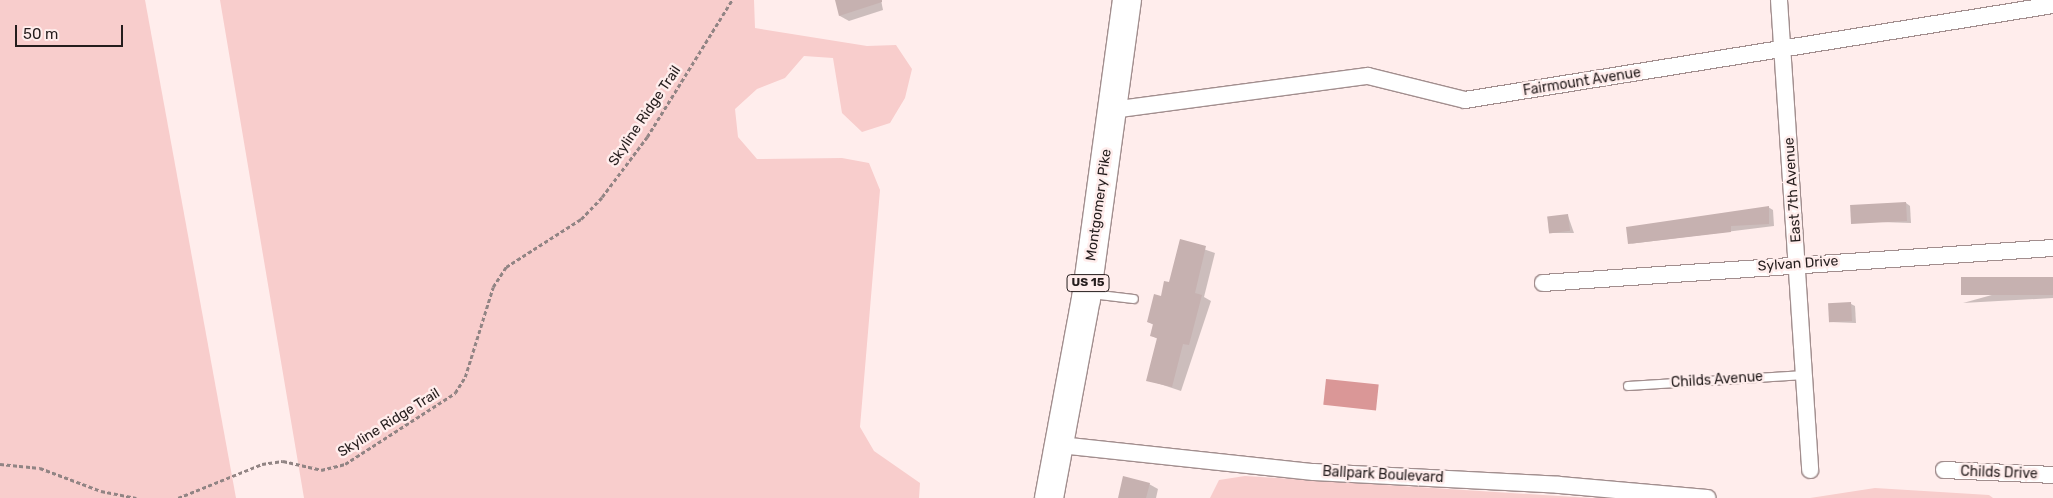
<!DOCTYPE html>
<style>
body{margin:0}
#map{position:relative;width:2053px;height:498px;overflow:hidden;background:#ffedec;font-family:Rubik,sans-serif}
div>[style]{position:absolute}
.green>*{inset:0;background:#f8cdcc}
.water>*{inset:0;background:#da9797;transform-origin:0 0}
.shadow>*{inset:0;background:#0003}
.building>*{inset:0;background:#c6b1b0;transform-origin:0 0}
.path>*{height:2.5px;margin-top:-1.25px;transform-origin:0;background:repeating-linear-gradient(90deg,#918484 0 4px,transparent 0 6.5px)}
.roads{filter:drop-shadow(1px 0 #a28e8e) drop-shadow(-1px 0 #a28e8e) drop-shadow(0 1px #a28e8e) drop-shadow(0 -1px #a28e8e)}
.lane>*{height:8px;margin:-4px;padding:0 4px;transform-origin:4px;border-radius:4px;background:#fff}
.street>*{height:16px;margin:-8px;padding:0 8px;transform-origin:8px;border-radius:8px;background:#fff}
.highway>*{height:28px;margin:-14px;padding:0 14px;transform-origin:14px;border-radius:14px;background:#fff}
span{translate:-50% -50%;white-space:nowrap;text-align:center;line-height:1.15;-webkit-text-stroke:5px #ffedec;paint-order:stroke}
.shield-label span{padding:1px 4px;background:#ffedec;border:1px solid;border-radius:4px;-webkit-text-stroke-width:0}
.shield-label{font-size:12px;color:#251d1d;font-weight:700}
.street-label{font-size:14px;color:#251d1d}
.scale{position:absolute;left:15px;top:25px;width:108px;height:22px;box-sizing:border-box;border:2px solid #251d1d;border-top:0;padding-left:6px;font-size:15px;line-height:18px;white-space:nowrap;color:#251d1d;-webkit-text-stroke:4px #ffedec;paint-order:stroke}
</style>
<div id="map">
<div class="green">
<i style="clip-path:polygon(0 0,145px 0,236px 498px,0 498px)"></i>
<i style="clip-path:polygon(220px 0,754px 0,755px 28px,867px 46px,896px 45px,912px 69px,905px 98px,890px 123px,862px 132px,842px 113px,833px 58px,804px 56px,785px 78px,757px 89px,735px 109px,738px 137px,757px 159px,842px 158px,869px 163px,880px 190px,860px 427px,874px 451px,920px 483px,919px 498px,304px 498px)"></i>
<i style="clip-path:polygon(1245px 476px,1590px 498px,1210px 498px,1219px 480px)"></i>
<i style="clip-path:polygon(1875px 488px,1989px 495px,1993px 498px,1810px 498px)"></i>
</div>
<div class="water">
<i style="left:1326px;top:379px;width:53px;height:26px;rotate:6deg"></i>
</div>
<div class="shadow">
<i style="clip-path:polygon(836px 0,881px 0,883px 10px,849px 21px,840px 16px)"></i>
<i style="clip-path:polygon(1906px 203px,1910px 206px,1911px 223px,1852px 221px)"></i>
<i style="clip-path:polygon(1768px 207px,1773px 210px,1774px 226px,1629px 244px)"></i>
<i style="clip-path:polygon(1568px 216px,1574px 233px,1549px 233px,1548px 218px)"></i>
<i style="clip-path:polygon(1180px 241px,1215px 253px,1204px 297px,1211px 301px,1181px 391px,1148px 380px,1158px 339px,1152px 336px,1154px 325px,1148px 322px,1170px 284px)"></i>
<i style="clip-path:polygon(2053px 278px,2053px 298px,1963px 303px)"></i>
<i style="clip-path:polygon(1851px 304px,1855px 306px,1856px 323px,1830px 322px)"></i>
<i style="clip-path:polygon(1149px 484px,1158px 489px,1156px 498px,1119px 498px)"></i>
</div>
<div class="building">
<i style="clip-path:polygon(835px 0,882px 0,882px 2px,839px 16px)"></i>
<i style="left:1906px;top:202px;width:19px;height:56px;rotate:87deg"></i>
<i style="clip-path:polygon(1769px 206px,1769px 224px,1731px 226px,1731px 232px,1628px 244px,1626px 227px)"></i>
<i style="left:1568px;top:214px;width:17px;height:21px;rotate:83deg"></i>
<i style="clip-path:polygon(1180px 239px,1206px 246px,1195px 293px,1202px 295px,1189px 345px,1183px 344px,1172px 387px,1146px 381px,1157px 338px,1150px 336px,1153px 324px,1147px 322px,1154px 294px,1161px 296px,1164px 281px,1169px 282px)"></i>
<i style="left:2053px;top:277px;width:18px;height:92px;rotate:90deg"></i>
<i style="left:1851px;top:302px;width:19px;height:23px;rotate:87deg"></i>
<i style="clip-path:polygon(1123px 476px,1150px 483px,1146px 498px,1118px 498px)"></i>
</div>
<div class="path">
<i style="left:0;top:464px;width:40px;rotate:5.7deg"></i>
<i style="left:40px;top:468px;width:65px;rotate:20.7deg"></i>
<i style="left:101px;top:491px;width:36px;rotate:11deg"></i>
<i style="left:178px;top:498px;width:91px;rotate:-22deg"></i>
<i style="left:262px;top:464px;width:21px;rotate:-8deg"></i>
<i style="left:283px;top:461px;width:39px;rotate:13deg"></i>
<i style="left:321px;top:470px;width:25px;rotate:-14deg"></i>
<i style="left:345px;top:464px;width:131px;rotate:-32.8deg"></i>
<i style="left:455px;top:393px;width:19px;rotate:-58deg"></i>
<i style="left:465px;top:377px;width:94px;rotate:-72.7deg"></i>
<i style="left:493px;top:287px;width:24px;rotate:-57deg"></i>
<i style="left:506px;top:267px;width:89px;rotate:-32.6deg"></i>
<i style="left:581px;top:219px;width:30px;rotate:-46deg"></i>
<i style="left:602px;top:197px;width:75px;rotate:-53.1deg"></i>
<i style="left:647px;top:137px;width:161px;rotate:-58.2deg"></i>
</div>
<div class="roads">
<div class="lane">
<i style="left:1091px;top:294px;width:43px;rotate:6.6deg"></i>
<i style="left:1628px;top:386px;width:177px;rotate:-3.6deg"></i>
</div>
<div class="street">
<i style="left:1779px;top:0;width:471px;rotate:86.2deg"></i>
<i style="left:1112px;top:110px;width:258px;rotate:-7.6deg"></i>
<i style="left:1368px;top:76px;width:100px;rotate:13.9deg"></i>
<i style="left:1465px;top:100px;width:596px;rotate:-9.18deg"></i>
<i style="left:1543px;top:283px;width:511px;rotate:-3.93deg"></i>
<i style="left:1060px;top:445px;width:255px;rotate:6.1deg"></i>
<i style="left:1314px;top:472px;width:245px;rotate:3deg"></i>
<i style="left:1559px;top:485px;width:149px;rotate:5deg"></i>
<i style="left:1944px;top:470px;width:109px;rotate:2.6deg"></i>
</div>
<div class="highway">
<i style="left:1049px;top:498px;width:202px;rotate:-79.5deg"></i>
<i style="left:1086px;top:299px;width:302px;rotate:-82.2deg"></i>
</div>
</div>
<div class="shield-label">
<span style="left:1088px;top:283px">US 15</span>
</div>
<div class="street-label">
<span style="left:1582px;top:82px;rotate:-9deg">Fairmount Avenue</span>
<span style="left:645px;top:116px;rotate:-56deg">Skyline Ridge Trail</span>
<span style="left:1793px;top:190px;rotate:-94deg">East 7th Avenue</span>
<span style="left:1099px;top:205px;rotate:-82deg">Montgomery Pike</span>
<span style="left:1798px;top:264px;rotate:-4deg">Sylvan Drive</span>
<span style="left:1717px;top:380px;rotate:-4deg">Childs Avenue</span>
<span style="left:389px;top:423px;rotate:-32deg">Skyline Ridge Trail</span>
<span style="left:1999px;top:473px;rotate:2deg">Childs Drive</span>
<span style="left:1383px;top:475px;rotate:3deg">Ballpark Boulevard</span>
</div>
<div class="scale">50 m</div>
</div>
